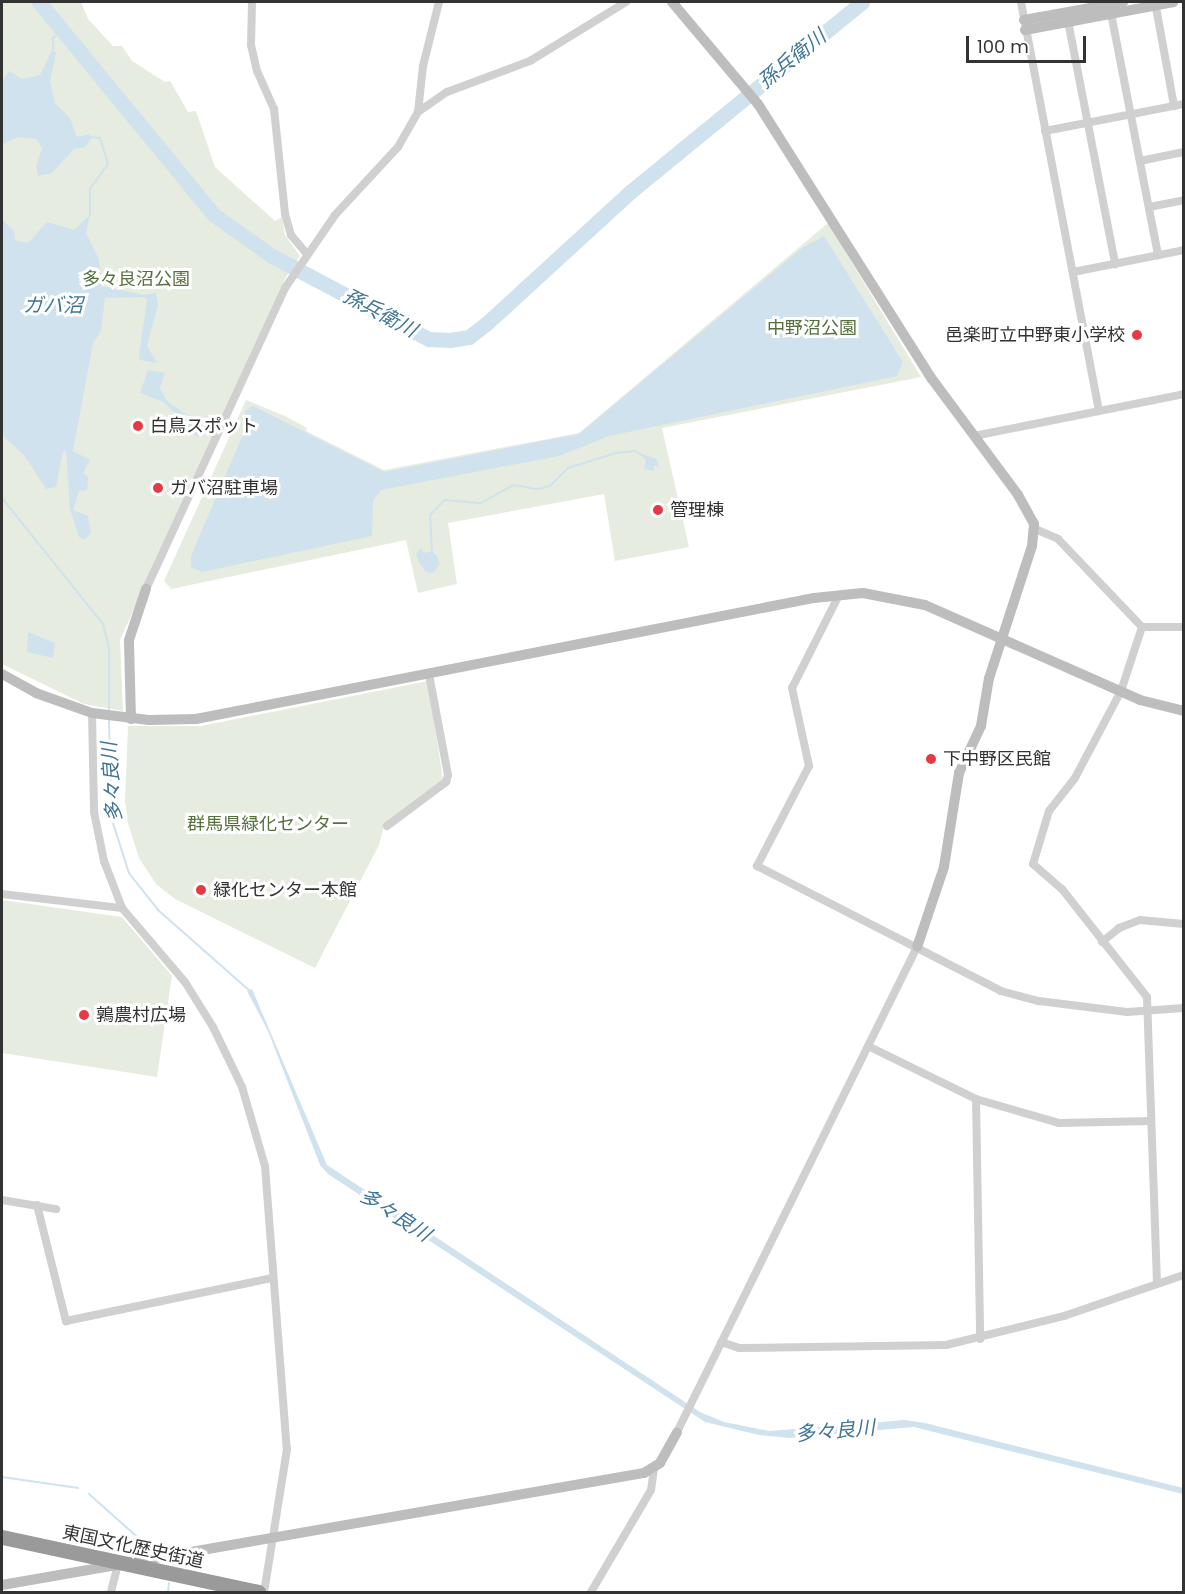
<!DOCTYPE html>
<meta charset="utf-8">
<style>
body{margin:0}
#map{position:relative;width:1185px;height:1594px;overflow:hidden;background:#fff;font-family:Poppins,"Noto Sans JP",sans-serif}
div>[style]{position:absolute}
.green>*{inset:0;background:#e6ecdf}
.water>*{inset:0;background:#cfe2ee}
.stream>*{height:2px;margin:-1px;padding:0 1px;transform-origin:1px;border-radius:1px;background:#cfe2ee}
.river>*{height:15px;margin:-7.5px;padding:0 7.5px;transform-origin:7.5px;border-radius:7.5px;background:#cfe2ee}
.street>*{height:8px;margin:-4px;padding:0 4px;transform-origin:4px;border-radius:4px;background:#d0d0d0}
.secondary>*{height:10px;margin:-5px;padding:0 5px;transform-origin:5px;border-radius:5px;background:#bdbdbd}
.highway>*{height:15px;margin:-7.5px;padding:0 7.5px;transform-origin:7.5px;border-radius:7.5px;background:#9a9a9a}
.dots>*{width:16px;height:16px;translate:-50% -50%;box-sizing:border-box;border:3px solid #fff;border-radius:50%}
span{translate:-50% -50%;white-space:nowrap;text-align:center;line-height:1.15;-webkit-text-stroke:6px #fff;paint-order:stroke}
.park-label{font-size:18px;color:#56703f}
.poi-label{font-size:18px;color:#333}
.right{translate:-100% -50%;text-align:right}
.left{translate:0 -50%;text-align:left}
.street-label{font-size:18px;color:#333}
.water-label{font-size:20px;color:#3f7597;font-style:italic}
.frame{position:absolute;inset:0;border:3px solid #333;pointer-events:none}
.scale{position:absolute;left:966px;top:36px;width:120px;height:27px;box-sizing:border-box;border:3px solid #333;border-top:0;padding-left:8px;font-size:18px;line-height:21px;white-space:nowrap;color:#333;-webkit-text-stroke:4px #fff;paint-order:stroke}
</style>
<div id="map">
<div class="green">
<i style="clip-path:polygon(2px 2px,81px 2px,88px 19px,113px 46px,122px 46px,132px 61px,165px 82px,170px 81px,188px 112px,196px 111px,215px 167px,275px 221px,282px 217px,285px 235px,300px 256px,286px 277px,120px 640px,123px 711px,84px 704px,2px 664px)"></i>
<i style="clip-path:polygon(828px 223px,921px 377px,662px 428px,689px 547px,615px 561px,604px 494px,448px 523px,457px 584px,418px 593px,406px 540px,171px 589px,164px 581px,246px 400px,285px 416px,307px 428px,306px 431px,384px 470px,579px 433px)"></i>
<i style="clip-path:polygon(428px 681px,443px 780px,385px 823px,379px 845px,315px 968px,175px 899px,156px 884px,139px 858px,128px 823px,125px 801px,128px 726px,201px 726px)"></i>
<i style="clip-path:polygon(2px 900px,122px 917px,172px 976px,157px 1077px,2px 1053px)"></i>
</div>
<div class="water">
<i style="clip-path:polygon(51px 52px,56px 52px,50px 82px,55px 103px,70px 118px,77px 137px,90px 134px,91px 139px,85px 147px,74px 149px,52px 173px,38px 176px,36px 166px,42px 148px,36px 139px,18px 137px,2px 144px,2px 82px,9px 71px,22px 79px,40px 75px)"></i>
<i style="clip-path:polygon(90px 215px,86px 233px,99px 259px,101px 286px,144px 295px,156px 293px,158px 305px,147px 346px,157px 363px,140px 360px,139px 355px,147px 300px,144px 297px,105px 298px,101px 331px,93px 343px,73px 451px,90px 460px,83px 473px,88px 477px,87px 490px,79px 491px,73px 510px,88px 516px,91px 533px,84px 540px,79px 537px,70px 509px,66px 451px,63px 451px,56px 487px,46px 489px,24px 455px,4px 437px,2px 427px,2px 219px,14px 231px,15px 240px,28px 243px,47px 222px,74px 230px)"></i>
<i style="clip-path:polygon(824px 236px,903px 362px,897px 376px,609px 436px,559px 456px,381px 490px,373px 501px,372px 536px,202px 572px,191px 567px,191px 556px,247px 425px,245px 411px,253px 406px,384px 472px,579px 434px,802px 248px)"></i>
<i style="clip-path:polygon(148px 370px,165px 373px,160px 388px,167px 401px,194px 421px,199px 430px,198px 438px,164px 402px,140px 393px)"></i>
<i style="clip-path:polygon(641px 454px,657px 459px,659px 468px,654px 465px,654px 471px,644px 469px,646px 461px)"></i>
<i style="clip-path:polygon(421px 548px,424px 553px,432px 551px,437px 556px,440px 564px,433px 573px,426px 572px,419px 562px,416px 554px)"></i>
<i style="clip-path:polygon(28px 632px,55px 643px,53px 658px,27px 652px)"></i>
<i style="clip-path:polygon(252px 989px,327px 1165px,700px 1412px,724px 1422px,769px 1431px,905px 1420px,925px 1423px,1183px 1488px,1183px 1494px,914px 1427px,789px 1438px,759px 1435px,705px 1422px,328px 1174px,320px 1165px,268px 1031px,247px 991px)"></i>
</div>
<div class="stream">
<i style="left:53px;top:53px;width:15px;rotate:-90deg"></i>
<i style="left:53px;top:38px;width:11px;rotate:-41deg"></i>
<i style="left:90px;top:137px;width:10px;rotate:6deg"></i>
<i style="left:100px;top:138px;width:27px;rotate:73deg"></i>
<i style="left:108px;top:164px;width:31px;rotate:126deg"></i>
<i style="left:90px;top:189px;width:26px;rotate:90deg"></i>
<i style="left:2px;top:498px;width:161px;rotate:51.3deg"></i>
<i style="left:103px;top:624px;width:25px;rotate:76deg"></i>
<i style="left:109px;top:648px;width:62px;rotate:90deg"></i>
<i style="left:432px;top:551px;width:36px;rotate:-93deg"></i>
<i style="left:430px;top:515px;width:21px;rotate:-45deg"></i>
<i style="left:445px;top:500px;width:36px;rotate:5deg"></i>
<i style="left:481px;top:503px;width:37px;rotate:-29deg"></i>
<i style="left:513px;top:485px;width:25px;rotate:9deg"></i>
<i style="left:538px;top:489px;width:12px;rotate:-14deg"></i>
<i style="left:550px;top:486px;width:25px;rotate:-45deg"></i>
<i style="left:568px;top:468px;width:50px;rotate:-17.4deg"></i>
<i style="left:616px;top:453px;width:19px;rotate:-6deg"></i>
<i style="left:635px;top:451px;width:8px;rotate:30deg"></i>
<i style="left:109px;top:719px;width:98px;rotate:88.8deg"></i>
<i style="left:111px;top:817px;width:59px;rotate:72.2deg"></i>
<i style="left:129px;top:873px;width:47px;rotate:51.9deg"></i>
<i style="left:158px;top:910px;width:123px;rotate:41.4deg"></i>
<i style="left:2px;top:1477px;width:77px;rotate:8.2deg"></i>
<i style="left:89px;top:1494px;width:87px;rotate:41.7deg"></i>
<i style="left:168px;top:1592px;width:9px;rotate:-84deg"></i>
</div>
<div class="river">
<i style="left:39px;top:2px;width:276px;rotate:50.6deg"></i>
<i style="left:214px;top:215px;width:71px;rotate:35.3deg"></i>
<i style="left:272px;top:256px;width:178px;rotate:27.9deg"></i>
<i style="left:429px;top:339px;width:21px;rotate:3deg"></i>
<i style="left:450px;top:340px;width:19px;rotate:-9deg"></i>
<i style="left:469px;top:337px;width:23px;rotate:-38deg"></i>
<i style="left:487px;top:323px;width:194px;rotate:-42.5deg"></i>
<i style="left:630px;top:192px;width:300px;rotate:-39.3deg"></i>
</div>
<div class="street">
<i style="left:252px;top:2px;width:43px;rotate:91.3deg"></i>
<i style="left:251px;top:45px;width:27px;rotate:77deg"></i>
<i style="left:257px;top:71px;width:42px;rotate:65.9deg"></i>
<i style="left:274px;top:109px;width:106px;rotate:84deg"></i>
<i style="left:285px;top:214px;width:22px;rotate:74deg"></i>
<i style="left:291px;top:235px;width:25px;rotate:50deg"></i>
<i style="left:1021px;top:2px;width:416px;rotate:79.2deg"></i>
<i style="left:1155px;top:2px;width:106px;rotate:79.6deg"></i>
<i style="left:1110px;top:8px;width:252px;rotate:79deg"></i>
<i style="left:1067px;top:16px;width:253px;rotate:79deg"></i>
<i style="left:418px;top:112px;width:46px;rotate:-83.8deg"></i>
<i style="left:423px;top:66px;width:66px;rotate:-76deg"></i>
<i style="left:1045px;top:131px;width:142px;rotate:-11deg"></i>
<i style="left:1140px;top:161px;width:45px;rotate:-11.6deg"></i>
<i style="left:1149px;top:207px;width:36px;rotate:-11deg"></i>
<i style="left:1073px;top:272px;width:113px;rotate:-11.2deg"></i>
<i style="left:974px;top:436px;width:214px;rotate:-11.3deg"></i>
<i style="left:1035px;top:529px;width:25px;rotate:23deg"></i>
<i style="left:1058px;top:539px;width:122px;rotate:46.3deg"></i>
<i style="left:1142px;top:627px;width:42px"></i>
<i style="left:146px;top:589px;width:332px;rotate:-65.2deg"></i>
<i style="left:285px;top:288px;width:88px;rotate:-55.6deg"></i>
<i style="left:335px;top:215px;width:93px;rotate:-47.2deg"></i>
<i style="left:398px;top:147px;width:40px;rotate:-60.3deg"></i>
<i style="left:418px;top:112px;width:35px;rotate:-35deg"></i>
<i style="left:447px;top:92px;width:89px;rotate:-20.5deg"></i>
<i style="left:530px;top:61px;width:113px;rotate:-31.6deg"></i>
<i style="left:839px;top:595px;width:104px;rotate:116.8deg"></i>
<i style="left:792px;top:688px;width:80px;rotate:77.7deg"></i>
<i style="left:809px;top:766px;width:113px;rotate:117.5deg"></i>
<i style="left:757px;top:866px;width:274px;rotate:27.1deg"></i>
<i style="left:1001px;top:991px;width:39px;rotate:15deg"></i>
<i style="left:1039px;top:1001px;width:89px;rotate:7.1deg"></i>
<i style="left:1127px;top:1012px;width:57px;rotate:-4deg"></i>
<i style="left:1142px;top:627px;width:67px;rotate:108.2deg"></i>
<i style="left:1121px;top:691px;width:98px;rotate:117.9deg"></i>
<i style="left:1075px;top:778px;width:42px;rotate:128.2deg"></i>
<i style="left:1049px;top:811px;width:55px;rotate:106.8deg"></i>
<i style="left:1033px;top:864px;width:38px;rotate:41deg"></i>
<i style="left:1062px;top:889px;width:137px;rotate:51.8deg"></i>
<i style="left:1147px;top:997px;width:287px;rotate:88deg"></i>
<i style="left:92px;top:713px;width:99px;rotate:88.8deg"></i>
<i style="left:94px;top:812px;width:50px;rotate:78.5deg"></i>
<i style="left:104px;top:861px;width:50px;rotate:69deg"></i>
<i style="left:122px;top:908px;width:97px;rotate:49.6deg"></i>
<i style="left:185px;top:982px;width:53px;rotate:58.1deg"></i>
<i style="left:213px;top:1027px;width:67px;rotate:64.2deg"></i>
<i style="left:242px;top:1087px;width:82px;rotate:73.8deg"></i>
<i style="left:265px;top:1166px;width:284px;rotate:85.6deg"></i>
<i style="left:287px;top:1449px;width:145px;rotate:99.1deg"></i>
<i style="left:387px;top:826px;width:74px;rotate:-36.7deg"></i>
<i style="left:446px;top:782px;width:7px;rotate:-74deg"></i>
<i style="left:448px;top:775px;width:103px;rotate:-100.7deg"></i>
<i style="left:2px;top:894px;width:121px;rotate:6.7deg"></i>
<i style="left:1102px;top:942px;width:22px;rotate:-39deg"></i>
<i style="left:1119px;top:928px;width:22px;rotate:-21deg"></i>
<i style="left:1140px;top:920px;width:44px;rotate:5.2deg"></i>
<i style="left:868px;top:1046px;width:120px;rotate:26.1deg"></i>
<i style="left:976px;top:1099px;width:86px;rotate:16.1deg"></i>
<i style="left:1059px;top:1123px;width:92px;rotate:-1.2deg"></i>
<i style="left:976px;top:1099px;width:240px;rotate:89deg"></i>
<i style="left:2px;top:1200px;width:55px;rotate:9.5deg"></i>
<i style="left:37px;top:1205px;width:120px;rotate:76deg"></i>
<i style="left:66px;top:1321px;width:209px;rotate:-11.8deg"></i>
<i style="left:721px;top:1342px;width:19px;rotate:18deg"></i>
<i style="left:739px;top:1348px;width:207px;rotate:-0.8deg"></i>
<i style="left:946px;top:1345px;width:122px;rotate:-13.8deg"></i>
<i style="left:1064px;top:1316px;width:127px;rotate:-18.9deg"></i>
<i style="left:677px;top:1432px;width:541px;rotate:-63.67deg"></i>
<i style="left:111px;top:1592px;width:29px;rotate:-76deg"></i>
<i style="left:591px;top:1592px;width:118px;rotate:-59.5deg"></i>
<i style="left:651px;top:1490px;width:21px;rotate:-82deg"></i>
</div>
<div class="secondary">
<i style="left:672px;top:2px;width:133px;rotate:49.9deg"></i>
<i style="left:758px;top:104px;width:325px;rotate:57.7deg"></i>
<i style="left:932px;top:379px;width:144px;rotate:53.4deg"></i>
<i style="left:1018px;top:495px;width:33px;rotate:61deg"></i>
<i style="left:1034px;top:524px;width:22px;rotate:95deg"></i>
<i style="left:1032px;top:546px;width:139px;rotate:108deg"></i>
<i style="left:989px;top:678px;width:49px;rotate:99.5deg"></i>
<i style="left:981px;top:726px;width:52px;rotate:115.1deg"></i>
<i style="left:959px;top:773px;width:95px;rotate:99.1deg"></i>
<i style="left:944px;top:867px;width:84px;rotate:108.6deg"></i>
<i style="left:1024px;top:20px;width:101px;rotate:-10.3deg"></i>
<i style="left:1025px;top:30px;width:151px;rotate:-10.7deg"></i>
<i style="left:2px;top:674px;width:39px;rotate:29deg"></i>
<i style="left:36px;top:693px;width:59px;rotate:19.7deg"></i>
<i style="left:92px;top:713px;width:57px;rotate:7deg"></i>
<i style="left:149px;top:720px;width:47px;rotate:-1.2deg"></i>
<i style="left:196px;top:719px;width:630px;rotate:-11.08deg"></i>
<i style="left:814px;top:598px;width:49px;rotate:-5.8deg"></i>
<i style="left:863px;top:593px;width:63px;rotate:11deg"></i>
<i style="left:925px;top:605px;width:235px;rotate:23.8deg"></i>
<i style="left:1140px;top:700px;width:45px;rotate:14deg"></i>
<i style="left:131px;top:719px;width:79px;rotate:-91.5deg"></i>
<i style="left:129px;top:640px;width:54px;rotate:-71.6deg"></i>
<i style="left:2px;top:1585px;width:652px;rotate:-9.9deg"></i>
<i style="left:644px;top:1473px;width:19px;rotate:-32deg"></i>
<i style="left:660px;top:1463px;width:35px;rotate:-61deg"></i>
</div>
<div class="highway">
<i style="left:2px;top:1537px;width:262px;rotate:12.1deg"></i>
</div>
<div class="dots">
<i style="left:1137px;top:335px;background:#e63946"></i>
<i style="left:138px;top:426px;background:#e63946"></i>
<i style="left:158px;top:488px;background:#e63946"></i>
<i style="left:658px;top:510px;background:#e63946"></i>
<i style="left:931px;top:759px;background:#e63946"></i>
<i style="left:201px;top:890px;background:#e63946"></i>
<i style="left:84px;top:1015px;background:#e63946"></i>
</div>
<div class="park-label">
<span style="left:136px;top:279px">多々良沼公園</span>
<span style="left:812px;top:328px">中野沼公園</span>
<span style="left:268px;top:824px">群馬県緑化センター</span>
</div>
<div class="poi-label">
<span class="right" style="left:1125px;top:335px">邑楽町立中野東小学校</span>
<span class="left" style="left:150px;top:426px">白鳥スポット</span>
<span class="left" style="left:170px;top:488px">ガバ沼駐車場</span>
<span class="left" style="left:670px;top:510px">管理棟</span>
<span class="left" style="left:943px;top:759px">下中野区民館</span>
<span class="left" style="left:213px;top:890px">緑化センター本館</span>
<span class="left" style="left:96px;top:1015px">鶉農村広場</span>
</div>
<div class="street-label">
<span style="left:133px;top:1547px;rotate:12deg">東国文化歴史街道</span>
</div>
<div class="water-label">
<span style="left:792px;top:59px;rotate:-39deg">孫兵衛川</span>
<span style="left:53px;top:305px">ガバ沼</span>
<span style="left:380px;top:313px;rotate:28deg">孫兵衛川</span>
<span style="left:112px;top:782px;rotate:-94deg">多々良川</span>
<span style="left:395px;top:1215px;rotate:33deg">多々良川</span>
<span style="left:835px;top:1431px;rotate:-5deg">多々良川</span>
</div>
<div class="frame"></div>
<div class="scale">100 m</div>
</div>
